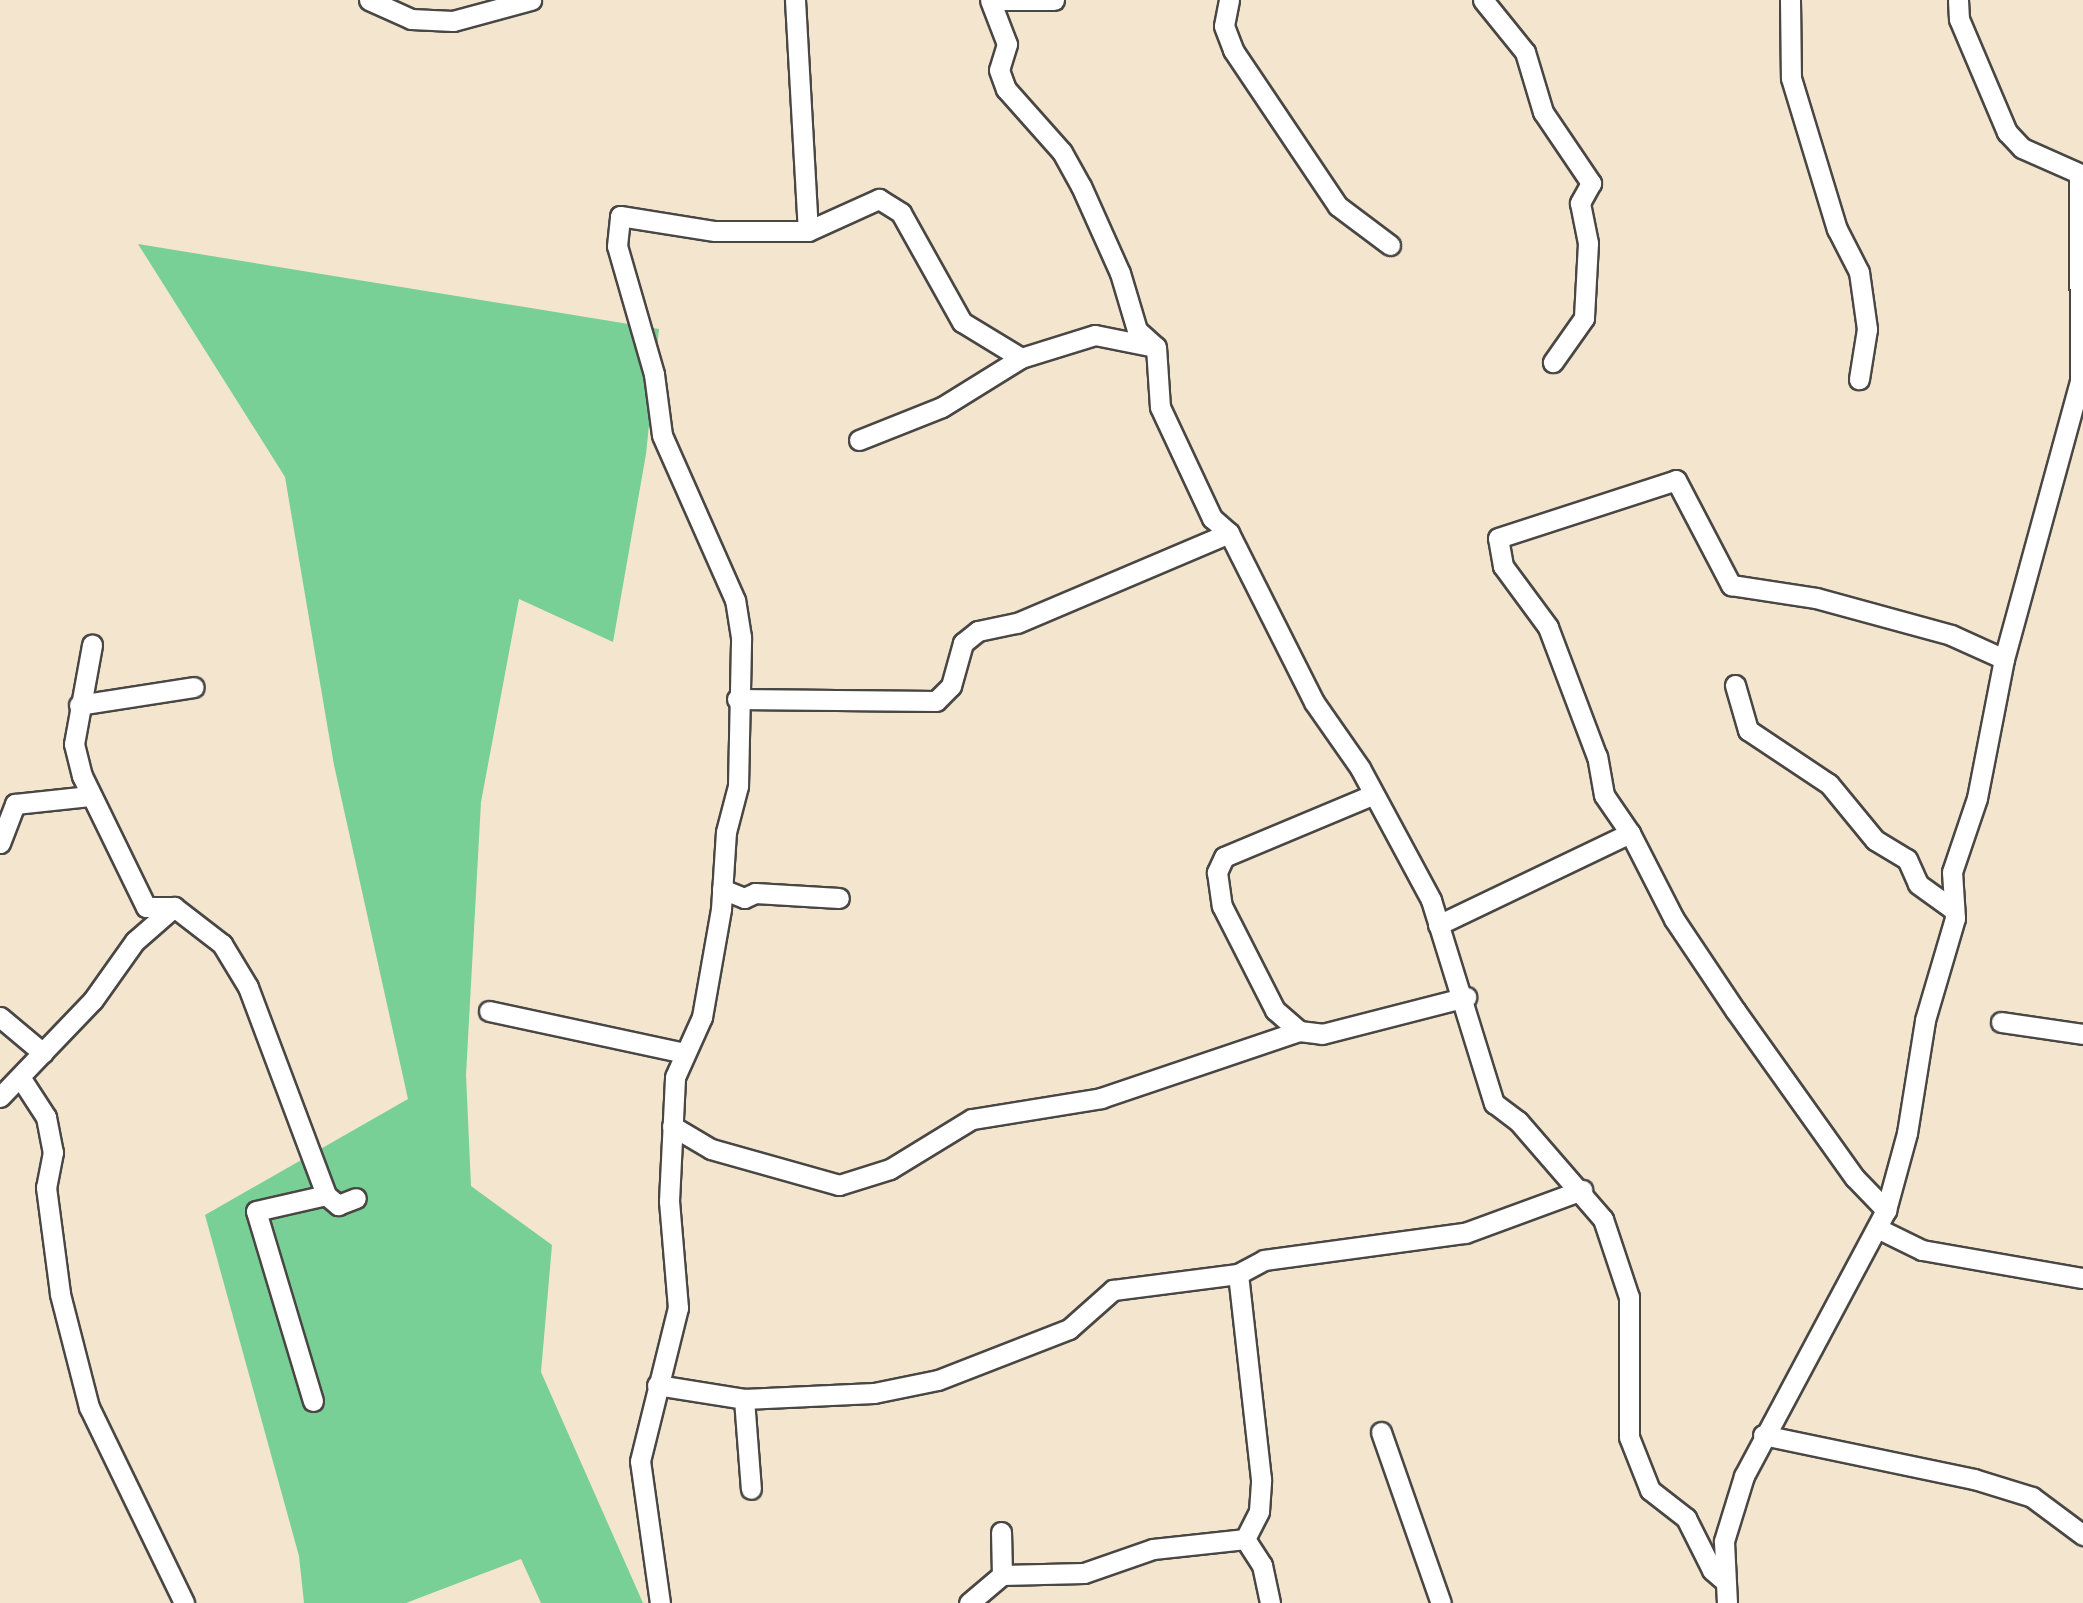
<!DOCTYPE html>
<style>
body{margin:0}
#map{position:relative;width:2083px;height:1603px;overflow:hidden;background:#f4e5cf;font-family:"Indie Flower",sans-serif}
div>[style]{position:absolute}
.green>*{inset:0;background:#78d096}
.roads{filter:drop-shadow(2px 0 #494744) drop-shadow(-2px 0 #494744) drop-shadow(0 2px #494744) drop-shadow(0 -2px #494744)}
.minor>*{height:19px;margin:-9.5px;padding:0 9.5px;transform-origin:9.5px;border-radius:9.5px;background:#fff}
span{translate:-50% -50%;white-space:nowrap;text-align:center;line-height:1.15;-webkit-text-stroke:6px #f6f6f2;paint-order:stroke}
</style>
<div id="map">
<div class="green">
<i style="clip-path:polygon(138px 244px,659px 329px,646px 454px,613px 642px,519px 599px,481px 802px,466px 1075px,471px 1186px,552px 1245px,541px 1372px,643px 1603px,541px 1603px,521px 1559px,406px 1603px,304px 1603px,299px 1556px,205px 1215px,408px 1099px,334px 765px,285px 477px)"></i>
</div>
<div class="roads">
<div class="minor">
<i style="left:369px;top:0;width:46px;rotate:24.3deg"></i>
<i style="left:411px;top:19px;width:42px;rotate:2.7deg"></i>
<i style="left:453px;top:21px;width:81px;rotate:-15.1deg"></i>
<i style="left:795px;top:0;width:231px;rotate:86.8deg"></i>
<i style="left:990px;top:0;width:47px;rotate:68.9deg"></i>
<i style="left:1007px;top:44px;width:27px;rotate:107deg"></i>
<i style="left:999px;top:70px;width:20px;rotate:70deg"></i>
<i style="left:1006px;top:89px;width:84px;rotate:48.4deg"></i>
<i style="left:1062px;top:152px;width:39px;rotate:61deg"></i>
<i style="left:1081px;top:186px;width:95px;rotate:65.9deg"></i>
<i style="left:1120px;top:273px;width:59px;rotate:73.4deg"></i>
<i style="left:1137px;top:330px;width:25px;rotate:42deg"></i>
<i style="left:1156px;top:347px;width:60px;rotate:86.2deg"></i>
<i style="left:1160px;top:407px;width:123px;rotate:64.9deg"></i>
<i style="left:1212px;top:518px;width:23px;rotate:41deg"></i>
<i style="left:1229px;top:533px;width:189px;rotate:63.3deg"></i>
<i style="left:1314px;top:702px;width:80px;rotate:55.1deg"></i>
<i style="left:1360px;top:768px;width:150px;rotate:61.7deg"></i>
<i style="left:1431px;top:900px;width:213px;rotate:72.8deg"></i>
<i style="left:1494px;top:1103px;width:30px;rotate:37deg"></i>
<i style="left:1518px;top:1121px;width:130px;rotate:49.1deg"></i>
<i style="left:1603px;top:1219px;width:82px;rotate:71.6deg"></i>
<i style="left:1629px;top:1297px;width:140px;rotate:90deg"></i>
<i style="left:1629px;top:1437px;width:57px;rotate:68.4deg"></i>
<i style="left:1650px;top:1490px;width:46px;rotate:37.9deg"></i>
<i style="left:1686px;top:1518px;width:58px;rotate:63.4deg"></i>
<i style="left:1712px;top:1570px;width:18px;rotate:41deg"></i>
<i style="left:1000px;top:0;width:54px"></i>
<i style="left:1229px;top:0;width:26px;rotate:101deg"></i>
<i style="left:1224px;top:26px;width:26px;rotate:69deg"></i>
<i style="left:1233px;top:50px;width:188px;rotate:56.1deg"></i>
<i style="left:1338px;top:206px;width:65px;rotate:36.9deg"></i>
<i style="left:1483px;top:0;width:67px;rotate:51.1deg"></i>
<i style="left:1525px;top:52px;width:63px;rotate:73.3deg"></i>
<i style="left:1543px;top:112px;width:86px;rotate:55.9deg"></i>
<i style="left:1591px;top:183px;width:23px;rotate:119deg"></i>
<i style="left:1580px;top:203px;width:41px;rotate:78.7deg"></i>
<i style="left:1588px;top:243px;width:75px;rotate:93.1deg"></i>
<i style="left:1584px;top:318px;width:54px;rotate:125.2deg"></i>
<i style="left:1790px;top:0;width:78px;rotate:89.3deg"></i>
<i style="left:1791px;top:78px;width:158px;rotate:73.1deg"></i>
<i style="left:1837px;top:229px;width:48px;rotate:62.9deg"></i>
<i style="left:1859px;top:272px;width:58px;rotate:82deg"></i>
<i style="left:1867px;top:329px;width:51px;rotate:99.1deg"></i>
<i style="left:1958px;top:0;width:19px;rotate:87deg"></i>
<i style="left:1959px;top:19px;width:123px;rotate:67deg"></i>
<i style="left:2007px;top:132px;width:22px;rotate:47deg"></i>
<i style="left:2022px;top:148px;width:67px;rotate:23.9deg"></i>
<i style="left:859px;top:440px;width:89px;rotate:-21.7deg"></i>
<i style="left:942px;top:407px;width:93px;rotate:-31.8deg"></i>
<i style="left:1021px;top:358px;width:77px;rotate:-17.3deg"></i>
<i style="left:1095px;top:335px;width:61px;rotate:11.3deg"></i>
<i style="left:1735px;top:685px;width:47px;rotate:73.9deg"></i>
<i style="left:1748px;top:730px;width:97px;rotate:33.7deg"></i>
<i style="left:1829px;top:784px;width:72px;rotate:50.6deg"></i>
<i style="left:1875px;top:840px;width:37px;rotate:31deg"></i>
<i style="left:1907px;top:859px;width:27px;rotate:66deg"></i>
<i style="left:1918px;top:884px;width:44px;rotate:35.8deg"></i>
<i style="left:737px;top:699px;width:199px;rotate:0.6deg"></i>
<i style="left:936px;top:701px;width:21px;rotate:-45deg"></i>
<i style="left:951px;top:686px;width:45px;rotate:-74.4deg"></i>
<i style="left:963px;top:643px;width:19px;rotate:-39deg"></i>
<i style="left:978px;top:631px;width:40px;rotate:-12deg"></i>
<i style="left:1017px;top:623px;width:230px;rotate:-23deg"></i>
<i style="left:79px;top:705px;width:116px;rotate:-8.9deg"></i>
<i style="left:1372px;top:795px;width:160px;rotate:157.3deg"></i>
<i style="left:1224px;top:857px;width:17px;rotate:115deg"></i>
<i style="left:1217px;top:872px;width:34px;rotate:82deg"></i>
<i style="left:1222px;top:906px;width:117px;rotate:63deg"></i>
<i style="left:1275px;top:1010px;width:32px;rotate:41deg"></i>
<i style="left:1299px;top:1031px;width:23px;rotate:7deg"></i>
<i style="left:1322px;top:1034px;width:149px;rotate:-14.4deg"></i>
<i style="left:1630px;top:833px;width:46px;rotate:-124.4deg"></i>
<i style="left:1604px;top:795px;width:39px;rotate:-100deg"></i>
<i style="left:1597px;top:757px;width:139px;rotate:-110.7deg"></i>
<i style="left:1548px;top:627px;width:76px;rotate:-126.4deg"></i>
<i style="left:1503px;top:566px;width:28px;rotate:-100deg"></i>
<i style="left:1498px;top:538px;width:187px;rotate:-18deg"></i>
<i style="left:1676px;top:480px;width:119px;rotate:62.4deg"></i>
<i style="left:1731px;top:585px;width:86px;rotate:8.7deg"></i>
<i style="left:1816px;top:598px;width:140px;rotate:15.3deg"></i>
<i style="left:1951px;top:635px;width:58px;rotate:24.4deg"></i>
<i style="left:0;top:843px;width:42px;rotate:-69deg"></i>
<i style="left:15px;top:804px;width:75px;rotate:-6.1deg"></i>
<i style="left:722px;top:889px;width:24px;rotate:22deg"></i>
<i style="left:744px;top:898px;width:12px;rotate:-24deg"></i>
<i style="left:755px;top:893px;width:84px;rotate:3.4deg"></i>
<i style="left:174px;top:907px;width:61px;rotate:37.6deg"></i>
<i style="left:222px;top:944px;width:50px;rotate:58.8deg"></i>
<i style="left:248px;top:987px;width:222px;rotate:69.4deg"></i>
<i style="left:1438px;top:925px;width:213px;rotate:-25.6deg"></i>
<i style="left:1630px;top:833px;width:97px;rotate:62.9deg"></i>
<i style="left:1674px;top:919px;width:110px;rotate:56.2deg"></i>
<i style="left:1735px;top:1010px;width:206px;rotate:54.5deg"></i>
<i style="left:1855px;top:1178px;width:45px;rotate:45.9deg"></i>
<i style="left:489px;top:1011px;width:200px;rotate:12.1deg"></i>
<i style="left:0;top:1017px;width:56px;rotate:39.9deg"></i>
<i style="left:2001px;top:1022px;width:83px;rotate:8.3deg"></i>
<i style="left:20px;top:1077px;width:48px;rotate:57deg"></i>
<i style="left:46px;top:1117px;width:36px;rotate:79deg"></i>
<i style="left:53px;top:1152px;width:36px;rotate:101deg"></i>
<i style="left:46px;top:1187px;width:108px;rotate:82.5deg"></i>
<i style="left:60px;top:1294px;width:117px;rotate:75.6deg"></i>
<i style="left:89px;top:1407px;width:218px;rotate:64.1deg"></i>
<i style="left:0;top:1097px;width:134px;rotate:-46.2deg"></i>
<i style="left:93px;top:1000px;width:72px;rotate:-54.6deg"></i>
<i style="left:135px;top:941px;width:52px;rotate:-41.1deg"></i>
<i style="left:174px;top:907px;width:28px;rotate:180deg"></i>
<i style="left:146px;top:907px;width:146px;rotate:-116deg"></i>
<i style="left:82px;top:776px;width:33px;rotate:-104deg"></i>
<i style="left:74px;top:744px;width:101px;rotate:-79.7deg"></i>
<i style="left:672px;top:1126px;width:45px;rotate:30.5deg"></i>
<i style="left:711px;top:1149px;width:133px;rotate:15.7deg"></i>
<i style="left:839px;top:1185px;width:53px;rotate:-17.4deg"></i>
<i style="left:890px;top:1169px;width:96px;rotate:-31.4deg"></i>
<i style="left:972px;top:1119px;width:131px;rotate:-9.2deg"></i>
<i style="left:1101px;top:1098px;width:209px;rotate:-18.7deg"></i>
<i style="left:1877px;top:1228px;width:50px;rotate:26.1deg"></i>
<i style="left:1922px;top:1250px;width:163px;rotate:9.9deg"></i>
<i style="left:657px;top:1385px;width:88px;rotate:9.1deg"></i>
<i style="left:744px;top:1399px;width:130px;rotate:-2.6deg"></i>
<i style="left:874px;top:1393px;width:65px;rotate:-11.5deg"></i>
<i style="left:938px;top:1380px;width:141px;rotate:-21.3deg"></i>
<i style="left:1069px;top:1329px;width:59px;rotate:-41.6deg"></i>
<i style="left:1113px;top:1290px;width:126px;rotate:-7.3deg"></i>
<i style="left:744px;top:1399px;width:90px;rotate:85.6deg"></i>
<i style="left:313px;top:1401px;width:198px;rotate:-106.7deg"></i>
<i style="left:256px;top:1211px;width:72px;rotate:-12.9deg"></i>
<i style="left:326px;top:1195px;width:16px;rotate:40deg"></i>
<i style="left:338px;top:1205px;width:19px;rotate:-21deg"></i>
<i style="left:1381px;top:1432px;width:181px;rotate:70.7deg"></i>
<i style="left:1763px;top:1435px;width:216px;rotate:11.8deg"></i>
<i style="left:1974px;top:1479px;width:61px;rotate:17.2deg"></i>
<i style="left:2032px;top:1497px;width:64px;rotate:36.7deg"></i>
<i style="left:1245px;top:1539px;width:31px;rotate:-63deg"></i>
<i style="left:1259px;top:1511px;width:32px;rotate:-86deg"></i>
<i style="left:1261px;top:1479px;width:206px;rotate:-96.4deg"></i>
<i style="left:1238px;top:1274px;width:30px;rotate:-28deg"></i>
<i style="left:1264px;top:1260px;width:203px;rotate:-7.7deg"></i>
<i style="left:1465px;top:1233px;width:125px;rotate:-20.2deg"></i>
<i style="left:1002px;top:1575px;width:82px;rotate:-1.4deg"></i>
<i style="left:1084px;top:1573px;width:73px;rotate:-19.2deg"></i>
<i style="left:1153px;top:1549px;width:93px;rotate:-6.2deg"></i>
<i style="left:1245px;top:1539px;width:31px;rotate:57deg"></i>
<i style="left:1262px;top:1565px;width:39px;rotate:78deg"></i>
<i style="left:660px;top:1603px;width:143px;rotate:-98deg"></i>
<i style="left:640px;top:1461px;width:158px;rotate:-76.1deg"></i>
<i style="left:678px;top:1308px;width:107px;rotate:-94.8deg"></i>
<i style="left:669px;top:1201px;width:124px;rotate:-87.2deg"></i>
<i style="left:675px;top:1077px;width:66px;rotate:-65.8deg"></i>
<i style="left:702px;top:1017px;width:110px;rotate:-80deg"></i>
<i style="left:721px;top:909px;width:77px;rotate:-86.3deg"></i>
<i style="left:726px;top:832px;width:48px;rotate:-75.4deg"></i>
<i style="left:738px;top:786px;width:149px;rotate:-88.8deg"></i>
<i style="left:741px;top:637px;width:37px;rotate:-99deg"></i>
<i style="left:735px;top:600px;width:180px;rotate:-113.9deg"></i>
<i style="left:662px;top:435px;width:62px;rotate:-97.5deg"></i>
<i style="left:654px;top:374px;width:133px;rotate:-106.1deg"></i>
<i style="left:617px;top:246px;width:30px;rotate:-84deg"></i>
<i style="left:620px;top:216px;width:96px;rotate:9deg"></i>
<i style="left:715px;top:231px;width:93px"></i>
<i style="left:808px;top:231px;width:78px;rotate:-24.3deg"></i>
<i style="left:879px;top:199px;width:26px;rotate:32deg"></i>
<i style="left:901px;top:213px;width:125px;rotate:60.8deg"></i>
<i style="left:962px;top:322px;width:69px;rotate:31.4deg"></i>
<i style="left:969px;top:1603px;width:43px;rotate:-40.3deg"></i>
<i style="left:1002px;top:1575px;width:43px;rotate:-91.3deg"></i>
<i style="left:1727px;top:1603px;width:62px;rotate:-92.8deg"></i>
<i style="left:1724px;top:1541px;width:68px;rotate:-72.9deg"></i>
<i style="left:1744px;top:1476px;width:302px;rotate:-61.9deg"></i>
<i style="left:1886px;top:1210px;width:80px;rotate:-74.7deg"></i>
<i style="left:1907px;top:1133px;width:114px;rotate:-80.9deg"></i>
<i style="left:1925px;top:1020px;width:106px;rotate:-73.6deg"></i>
<i style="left:1955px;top:918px;width:46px;rotate:-93.7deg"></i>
<i style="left:1952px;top:872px;width:78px;rotate:-71.3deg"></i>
<i style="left:1977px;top:798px;width:142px;rotate:-79deg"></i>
<i style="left:2004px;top:659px;width:287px;rotate:-74.7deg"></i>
<i style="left:2080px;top:382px;width:207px;rotate:-90.3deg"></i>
</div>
</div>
</div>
